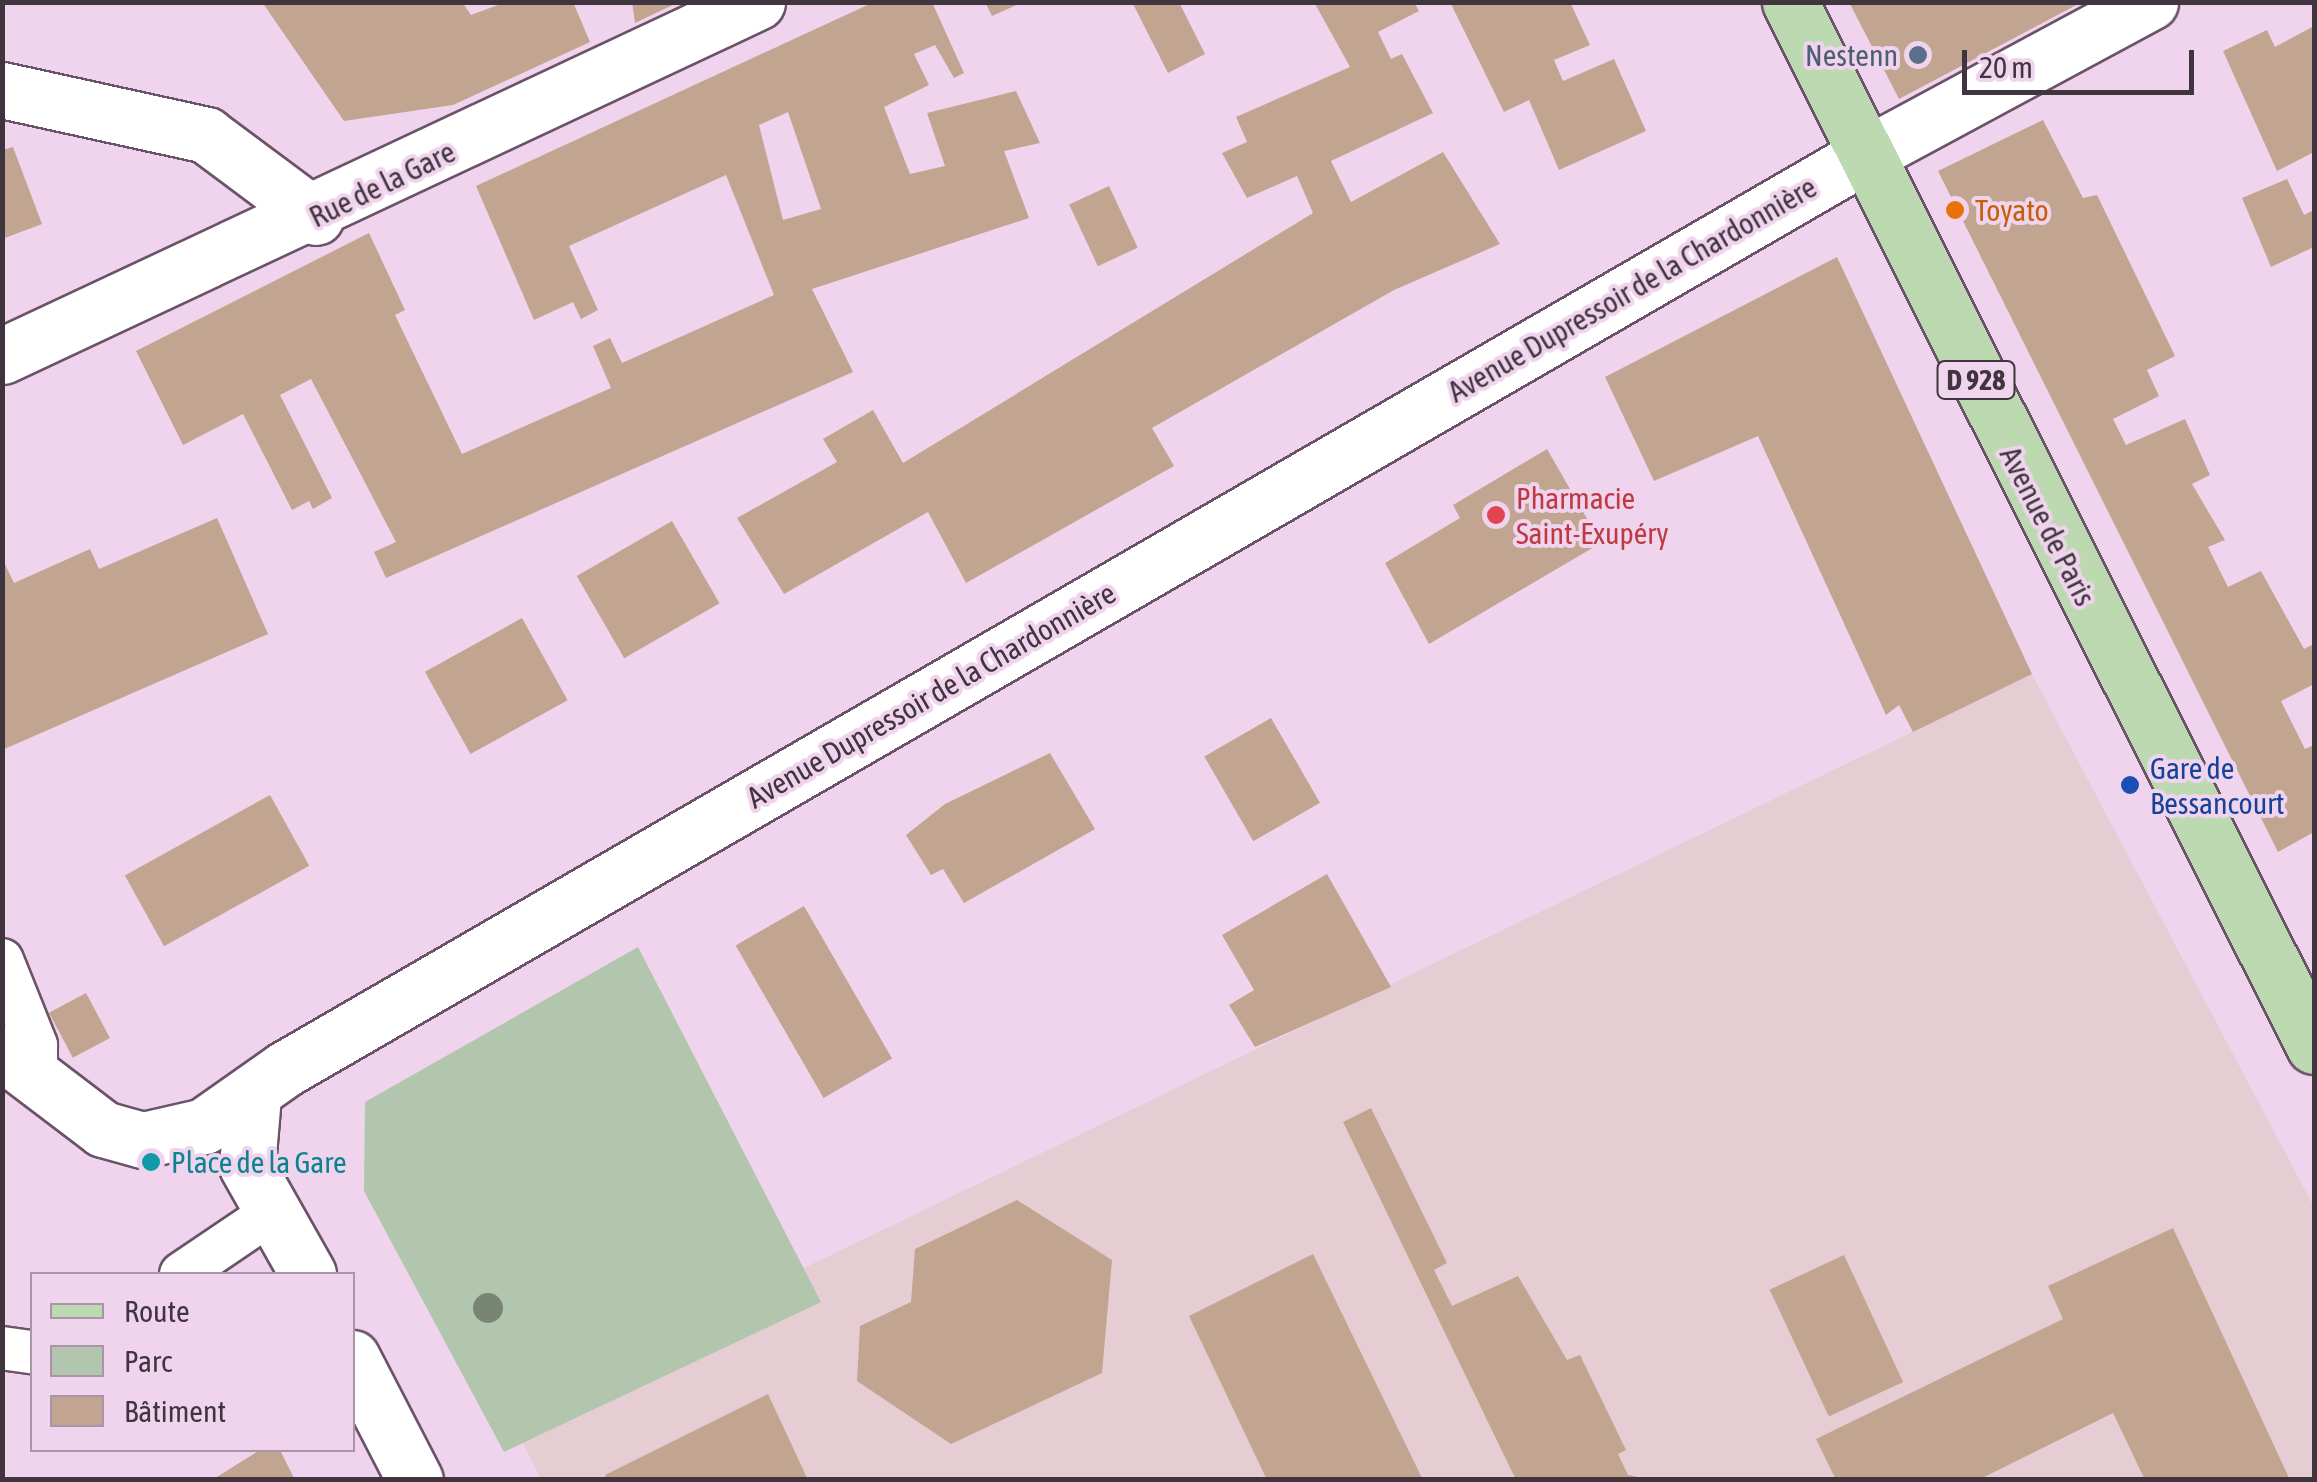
<!DOCTYPE html>
<meta charset="utf-8">
<style>
body{margin:0}
#map{position:relative;width:2317px;height:1482px;overflow:hidden;background:#f0d4ed;font-family:"Asap Condensed",sans-serif}
div>[style]{position:absolute}
.education>*{inset:0;background:#e6cdd4}
.green>*{inset:0;background:#b1c6ad}
.building>*{inset:0;background:#c2a590;transform-origin:0 0}
.roads{filter:drop-shadow(2px 0 #6a5369) drop-shadow(-2px 0 #6a5369) drop-shadow(0 2px #6a5369) drop-shadow(0 -2px #6a5369)}
.service>*{height:42px;margin:-21px;padding:0 21px;transform-origin:21px;border-radius:21px;background:#fff}
.minor>*{height:55px;margin:-27.5px;padding:0 27.5px;transform-origin:27.5px;border-radius:27.5px;background:#fff}
.tertiary>*{height:55px;margin:-27.5px;padding:0 27.5px;transform-origin:27.5px;border-radius:27.5px;background:#fff}
.secondary>*{height:55px;margin:-27.5px;padding:0 27.5px;transform-origin:27.5px;border-radius:27.5px;background:#fff}
.primary>*{height:55px;margin:-27.5px;padding:0 27.5px;transform-origin:27.5px;border-radius:27.5px;background:#bdd9b2}
.trees>*{width:30px;height:30px;margin:-15px;border-radius:50%;background:#788572}
.dots>*{width:28px;height:28px;translate:-50% -50%;box-sizing:border-box;border:5px solid #f0d4ed;border-radius:50%}
span{translate:-50% -50%;white-space:nowrap;text-align:center;line-height:1.15;-webkit-text-stroke:8px #f0d4ed;paint-order:stroke}
.shield-label span{padding:2px 8px;background:#f0d4ed;border:2px solid;border-radius:8px;-webkit-text-stroke-width:0}
.shield-label{font-size:28px;color:#40353f;font-weight:700}
.service-label{font-size:30px;color:#4e5e75}
.right{translate:-100% -50%;text-align:right}
.street-label{font-size:30px;color:#40353f}
.food-label{font-size:30px;color:#c56008}
.left{translate:0 -50%;text-align:left}
.health-label{font-size:30px;color:#be3a42}
.transit-label{font-size:30px;color:#164399}
.culture-label{font-size:30px;color:#0d838f}
.frame{position:absolute;inset:0;border:5px solid #40353f;pointer-events:none}
.legend{position:absolute;left:30px;top:1272px;width:325px;height:180px;box-sizing:border-box;background:#f0d4ed;border:2px solid #aa94a7;margin:0;padding:12px 18px;list-style:none;font-size:30px;color:#40353f}
.legend li{display:flex;align-items:center;gap:20px;height:50px}
.legend b{width:50px;border:2px solid #aa94a7}
.scale{position:absolute;left:1962px;top:50px;width:232px;height:45px;box-sizing:border-box;border:5px solid #40353f;border-top:0;padding-left:12px;font-size:30px;line-height:35px;white-space:nowrap;color:#40353f;-webkit-text-stroke:8px #f0d4ed;paint-order:stroke}
</style>
<div id="map">
<div class="education">
<i style="clip-path:polygon(2032px 674px,2314px 1207px,2314px 1479px,541px 1480px,523px 1443px,820px 1302px,804px 1268px)"></i>
</div>
<div class="green">
<i style="clip-path:polygon(638px 947px,821px 1302px,504px 1452px,364px 1191px,365px 1102px)"></i>
</div>
<div class="building">
<i style="clip-path:polygon(262px 2px,462px 2px,471px 15px,506px 2px,573px 2px,590px 42px,453px 105px,344px 121px)"></i>
<i style="clip-path:polygon(632px 2px,679px 2px,635px 23px)"></i>
<i style="clip-path:polygon(evenodd,874px 2px,932px 2px,964px 73px,954px 78px,935px 45px,914px 54px,929px 85px,884px 107px,910px 174px,945px 166px,927px 113px,1016px 91px,1040px 143px,1004px 151px,1029px 218px,812px 289px,853px 372px,386px 578px,374px 552px,396px 542px,311px 379px,280px 395px,332px 498px,313px 509px,309px 501px,292px 510px,243px 414px,183px 445px,136px 351px,369px 233px,405px 310px,395px 315px,462px 454px,611px 388px,593px 346px,610px 338px,622px 363px,774px 295px,726px 175px,569px 246px,598px 310px,581px 319px,573px 302px,534px 320px,476px 186px,874px 2px,788px 112px,821px 209px,783px 220px,759px 125px,788px 112px)"></i>
<i style="clip-path:polygon(985px 2px,1023px 2px,992px 16px)"></i>
<i style="clip-path:polygon(1132px 2px,1179px 2px,1205px 54px,1168px 73px)"></i>
<i style="clip-path:polygon(1314px 2px,1414px 2px,1419px 11px,1378px 32px,1391px 59px,1402px 54px,1433px 113px,1331px 161px,1351px 202px,1443px 152px,1500px 244px,1394px 290px,1152px 428px,1174px 466px,966px 583px,928px 512px,784px 594px,737px 518px,837px 462px,823px 439px,873px 410px,903px 463px,1313px 213px,1297px 176px,1247px 198px,1222px 153px,1247px 142px,1236px 117px,1350px 67px)"></i>
<i style="clip-path:polygon(1450px 2px,1570px 2px,1590px 45px,1554px 60px,1563px 81px,1614px 59px,1646px 131px,1559px 170px,1529px 100px,1504px 112px)"></i>
<i style="clip-path:polygon(1849px 2px,2082px 2px,1899px 99px)"></i>
<i style="clip-path:polygon(2314px 26px,2314px 152px,2277px 171px,2223px 51px,2267px 30px,2275px 47px)"></i>
<i style="clip-path:polygon(2043px 120px,2083px 198px,2097px 195px,2175px 356px,2147px 370px,2159px 396px,2113px 419px,2126px 445px,2185px 419px,2210px 475px,2192px 484px,2225px 540px,2208px 547px,2228px 587px,2261px 571px,2304px 649px,2314px 644px,2314px 684px,2281px 701px,2305px 749px,2314px 745px,2314px 832px,2278px 852px,1938px 171px)"></i>
<i style="clip-path:polygon(13px 147px,42px 224px,2px 239px,2px 150px)"></i>
<i style="clip-path:polygon(2287px 179px,2304px 215px,2314px 210px,2314px 247px,2271px 267px,2242px 198px)"></i>
<i style="left:1109px;top:186px;width:68px;height:44px;rotate:65deg"></i>
<i style="clip-path:polygon(1837px 257px,2032px 674px,1913px 732px,1899px 705px,1886px 715px,1758px 436px,1654px 481px,1605px 377px)"></i>
<i style="clip-path:polygon(1547px 449px,1601px 543px,1429px 644px,1385px 563px,1460px 518px,1453px 505px)"></i>
<i style="clip-path:polygon(217px 518px,268px 634px,2px 750px,2px 558px,14px 583px,90px 549px,99px 569px)"></i>
<i style="left:672px;top:521px;width:95px;height:110px;rotate:60deg"></i>
<i style="left:522px;top:618px;width:94px;height:111px;rotate:61deg"></i>
<i style="left:1271px;top:718px;width:98px;height:77px;rotate:60deg"></i>
<i style="clip-path:polygon(1050px 753px,1095px 829px,964px 903px,943px 869px,931px 875px,906px 835px,945px 804px)"></i>
<i style="left:270px;top:795px;width:81px;height:166px;rotate:61deg"></i>
<i style="clip-path:polygon(1327px 874px,1391px 987px,1255px 1047px,1229px 1005px,1254px 990px,1222px 935px)"></i>
<i style="left:804px;top:906px;width:176px;height:79px;rotate:60deg"></i>
<i style="left:86px;top:993px;width:51px;height:42px;rotate:62deg"></i>
<i style="clip-path:polygon(1371px 1108px,1447px 1263px,1434px 1270px,1452px 1306px,1518px 1276px,1567px 1360px,1580px 1355px,1626px 1450px,1618px 1454px,1628px 1475px,1653px 1480px,1516px 1480px,1343px 1122px)"></i>
<i style="clip-path:polygon(1017px 1200px,1112px 1260px,1102px 1373px,951px 1444px,857px 1381px,860px 1326px,911px 1302px,915px 1249px)"></i>
<i style="clip-path:polygon(2173px 1228px,2290px 1480px,2145px 1480px,2113px 1413px,1978px 1480px,1836px 1480px,1816px 1439px,2063px 1319px,2048px 1286px)"></i>
<i style="clip-path:polygon(1313px 1254px,1423px 1480px,1267px 1480px,1189px 1316px)"></i>
<i style="left:1844px;top:1255px;width:140px;height:82px;rotate:65deg"></i>
<i style="clip-path:polygon(768px 1394px,808px 1480px,607px 1480px,605px 1475px)"></i>
<i style="clip-path:polygon(260px 1450px,280px 1450px,295px 1480px,212px 1480px)"></i>
</div>
<div class="roads">
<div class="service">
<i style="left:2px;top:960px;width:92px;rotate:68.2deg"></i>
<i style="left:36px;top:1045px;width:32px;rotate:90deg"></i>
<i style="left:181px;top:1274px;width:109px;rotate:-34.1deg"></i>
<i style="left:2px;top:1348px;width:30px;rotate:8deg"></i>
</div>
<div class="minor">
<i style="left:2px;top:90px;width:209px;rotate:12.4deg"></i>
<i style="left:206px;top:135px;width:137px;rotate:36.7deg"></i>
<i style="left:253px;top:1096px;width:70px;rotate:94.9deg"></i>
<i style="left:247px;top:1166px;width:124px;rotate:60.5deg"></i>
<i style="left:352px;top:1358px;width:137px;rotate:62.7deg"></i>
</div>
<div class="tertiary">
<i style="left:1864px;top:156px;width:325px;rotate:-28.3deg"></i>
</div>
<div class="secondary">
<i style="left:2px;top:356px;width:834px;rotate:-25.12deg"></i>
<i style="left:2px;top:1052px;width:127px;rotate:37.3deg"></i>
<i style="left:103px;top:1129px;width:41px;rotate:15.4deg"></i>
<i style="left:143px;top:1140px;width:63px;rotate:-12.9deg"></i>
<i style="left:204px;top:1126px;width:99px;rotate:-35.1deg"></i>
<i style="left:285px;top:1069px;width:1824px;rotate:-30.04deg"></i>
</div>
<div class="primary">
<i style="left:1790px;top:2px;width:1168px;rotate:63.35deg"></i>
</div>
</div>
<div class="trees">
<i style="left:488px;top:1308px"></i>
</div>
<div class="dots">
<i style="left:1918px;top:55px;background:#5c6f8a"></i>
<i style="left:1955px;top:210px;background:#e8710a"></i>
<i style="left:1496px;top:515px;background:#e0444e"></i>
<i style="left:2130px;top:785px;background:#1a4fb4"></i>
<i style="left:151px;top:1162px;background:#0f9aa8"></i>
</div>
<div class="shield-label">
<span style="left:1976px;top:380px">D 928</span>
</div>
<div class="service-label">
<span class="right" style="left:1898px;top:55px">Nestenn</span>
</div>
<div class="street-label">
<span style="left:382px;top:184px;rotate:-26deg">Rue de la Gare</span>
<span style="left:1632px;top:289px;rotate:-30deg">Avenue Dupressoir de la Chardonnière</span>
<span style="left:2048px;top:526px;rotate:63deg">Avenue de Paris</span>
<span style="left:931px;top:695px;rotate:-30deg">Avenue Dupressoir de la Chardonnière</span>
</div>
<div class="food-label">
<span class="left" style="left:1975px;top:210px">Toyato</span>
</div>
<div class="health-label">
<span class="left" style="left:1516px;top:515px">Pharmacie<br>Saint-Exupéry</span>
</div>
<div class="transit-label">
<span class="left" style="left:2150px;top:785px">Gare de<br>Bessancourt</span>
</div>
<div class="culture-label">
<span class="left" style="left:171px;top:1162px">Place de la Gare</span>
</div>
<div class="frame"></div>
<ul class="legend">
<li><b style="height:12px;background:#bdd9b2"></b>Route</li>
<li><b style="height:28px;background:#b1c6ad"></b>Parc</li>
<li><b style="height:28px;background:#c2a590"></b>Bâtiment</li>
</ul>
<div class="scale">20 m</div>
</div>
